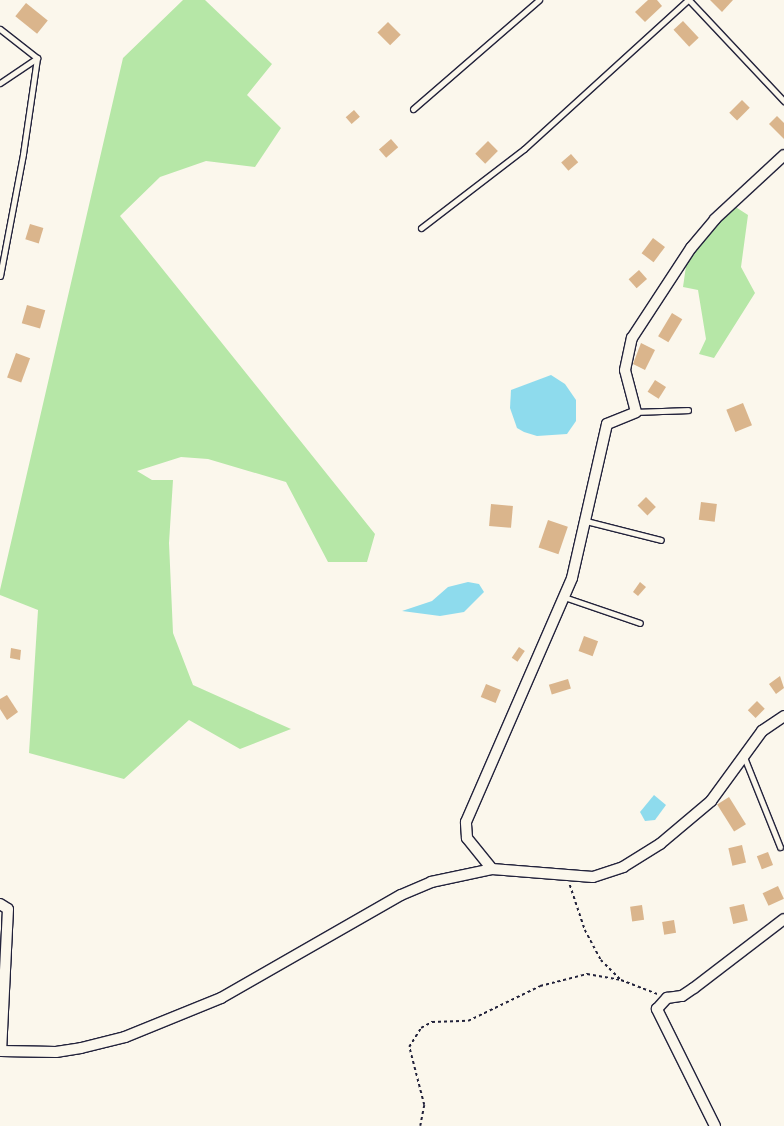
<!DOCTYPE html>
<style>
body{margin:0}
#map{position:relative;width:784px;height:1126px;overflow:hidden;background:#fbf7ec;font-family:"Playpen Sans",sans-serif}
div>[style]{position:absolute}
.green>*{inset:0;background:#b6e7a7}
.water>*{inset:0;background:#8edbed}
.building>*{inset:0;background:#dab58c;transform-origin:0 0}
.path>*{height:1.5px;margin-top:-0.75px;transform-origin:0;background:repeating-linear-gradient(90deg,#22223b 0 3px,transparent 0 6px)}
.roads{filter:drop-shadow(1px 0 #22223b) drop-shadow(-1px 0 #22223b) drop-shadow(0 1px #22223b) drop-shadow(0 -1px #22223b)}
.service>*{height:5px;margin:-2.5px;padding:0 2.5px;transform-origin:2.5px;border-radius:2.5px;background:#fbf7ec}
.minor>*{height:10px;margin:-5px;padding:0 5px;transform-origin:5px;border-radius:5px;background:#fbf7ec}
span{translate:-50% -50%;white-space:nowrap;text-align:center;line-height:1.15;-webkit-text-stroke:4px #fbf7ec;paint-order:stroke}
</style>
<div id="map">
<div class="green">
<i style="clip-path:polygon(183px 0,205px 0,272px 64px,247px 95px,281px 128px,255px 167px,206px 161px,160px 177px,120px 216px,375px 534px,367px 562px,328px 562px,286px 482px,208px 459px,181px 457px,137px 471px,152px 480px,173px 480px,169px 543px,173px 633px,193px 685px,291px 729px,240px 749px,189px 720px,124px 779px,29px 753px,38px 610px,0 595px,0 590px,123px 58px)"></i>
<i style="clip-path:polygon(734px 206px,748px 215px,741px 267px,755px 293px,714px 358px,699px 354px,706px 339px,698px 290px,683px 287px,687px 259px)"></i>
</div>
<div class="water">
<i style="clip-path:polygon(551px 375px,565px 384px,576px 400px,576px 421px,567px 434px,537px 436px,524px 432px,517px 428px,510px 408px,511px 390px)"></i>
<i style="clip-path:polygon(468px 582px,479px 584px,484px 592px,464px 612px,440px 616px,402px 611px,432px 601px,448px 587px)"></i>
<i style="clip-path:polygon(654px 795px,666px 805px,655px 820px,645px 821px,640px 812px)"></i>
</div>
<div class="building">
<i style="clip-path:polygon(648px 0,657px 0,662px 6px,645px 22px,635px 12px)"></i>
<i style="clip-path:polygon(710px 0,733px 0,722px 12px)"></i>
<i style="left:26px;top:3px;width:28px;height:17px;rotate:39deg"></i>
<i style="left:683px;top:21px;width:23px;height:13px;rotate:47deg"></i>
<i style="left:388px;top:22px;width:18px;height:15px;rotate:45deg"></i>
<i style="left:742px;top:100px;width:11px;height:18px;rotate:45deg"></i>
<i style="left:354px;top:110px;width:9px;height:11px;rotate:49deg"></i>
<i style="clip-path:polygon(777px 116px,784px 123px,784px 139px,769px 124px)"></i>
<i style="left:391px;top:139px;width:11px;height:16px;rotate:49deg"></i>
<i style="left:488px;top:141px;width:14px;height:18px;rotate:45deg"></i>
<i style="left:571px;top:154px;width:11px;height:13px;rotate:49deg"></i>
<i style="left:30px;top:224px;width:14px;height:16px;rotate:17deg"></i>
<i style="left:653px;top:238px;width:15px;height:19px;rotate:37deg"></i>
<i style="left:639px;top:270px;width:12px;height:14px;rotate:48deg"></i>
<i style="left:27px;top:305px;width:19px;height:19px;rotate:16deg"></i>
<i style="left:672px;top:313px;width:12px;height:27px;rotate:31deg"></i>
<i style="clip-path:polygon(641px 343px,655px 350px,645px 370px,633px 364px)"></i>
<i style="left:16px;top:353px;width:15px;height:26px;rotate:20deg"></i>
<i style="left:655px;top:380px;width:13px;height:14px;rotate:32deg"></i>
<i style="left:743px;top:403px;width:24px;height:18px;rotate:68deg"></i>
<i style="left:646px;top:497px;width:14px;height:12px;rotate:45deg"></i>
<i style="left:701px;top:502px;width:16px;height:18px;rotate:7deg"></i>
<i style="left:491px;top:504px;width:22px;height:22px;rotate:5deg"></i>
<i style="left:548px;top:520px;width:21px;height:29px;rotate:19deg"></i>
<i style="clip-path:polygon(640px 582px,646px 587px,638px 596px,633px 592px)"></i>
<i style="left:584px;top:636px;width:15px;height:16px;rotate:20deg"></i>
<i style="left:519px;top:647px;width:7px;height:13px;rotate:34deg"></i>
<i style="clip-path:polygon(11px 648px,21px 650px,20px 660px,10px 658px)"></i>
<i style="clip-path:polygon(780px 676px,784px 688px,776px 694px,769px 684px)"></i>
<i style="left:568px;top:679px;width:10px;height:20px;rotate:73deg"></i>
<i style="left:486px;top:684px;width:16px;height:14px;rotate:22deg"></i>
<i style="clip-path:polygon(7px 695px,18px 712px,7px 720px,0 709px,0 699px)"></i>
<i style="left:757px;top:701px;width:11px;height:13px;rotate:45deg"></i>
<i style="left:729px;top:797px;width:32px;height:14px;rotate:58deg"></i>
<i style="left:742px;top:845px;width:18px;height:14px;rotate:77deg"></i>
<i style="left:768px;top:852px;width:14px;height:12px;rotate:69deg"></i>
<i style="left:778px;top:886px;width:14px;height:17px;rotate:65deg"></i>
<i style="left:744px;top:904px;width:17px;height:15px;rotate:77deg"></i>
<i style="left:642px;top:905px;width:15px;height:12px;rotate:82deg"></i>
<i style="left:674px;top:920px;width:13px;height:12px;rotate:81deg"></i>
</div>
<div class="path">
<i style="left:570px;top:885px;width:47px;rotate:71.6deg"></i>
<i style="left:585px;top:930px;width:34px;rotate:62deg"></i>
<i style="left:601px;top:960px;width:28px;rotate:45deg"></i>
<i style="left:420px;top:1126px;width:21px;rotate:-79deg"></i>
<i style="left:424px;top:1105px;width:60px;rotate:-104.5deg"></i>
<i style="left:409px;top:1047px;width:22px;rotate:-58deg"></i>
<i style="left:421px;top:1028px;width:13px;rotate:-29deg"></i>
<i style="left:432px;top:1022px;width:36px;rotate:-2deg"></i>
<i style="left:468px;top:1021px;width:80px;rotate:-25.9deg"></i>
<i style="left:540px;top:986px;width:49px;rotate:-14.3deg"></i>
<i style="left:587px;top:974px;width:35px;rotate:10deg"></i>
<i style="left:621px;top:980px;width:40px;rotate:21deg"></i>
</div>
<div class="roads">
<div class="service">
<i style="left:689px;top:0;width:139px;rotate:46.8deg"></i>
<i style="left:0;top:29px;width:47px;rotate:38.1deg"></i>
<i style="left:0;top:83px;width:45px;rotate:-34deg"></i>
<i style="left:413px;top:109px;width:167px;rotate:-40.9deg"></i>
<i style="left:421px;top:228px;width:130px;rotate:-37.5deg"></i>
<i style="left:524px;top:149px;width:222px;rotate:-42.3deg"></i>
<i style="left:0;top:276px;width:124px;rotate:-79.3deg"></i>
<i style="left:23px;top:154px;width:97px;rotate:-81.7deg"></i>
<i style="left:636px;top:412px;width:52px;rotate:-2.2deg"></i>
<i style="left:586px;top:521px;width:77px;rotate:14.2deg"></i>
<i style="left:564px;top:597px;width:80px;rotate:18.9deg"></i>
<i style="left:744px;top:757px;width:97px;rotate:68.2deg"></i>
</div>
<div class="minor">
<i style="left:492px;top:869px;width:40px;rotate:-129deg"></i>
<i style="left:467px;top:838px;width:16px;rotate:-94deg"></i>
<i style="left:466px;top:822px;width:266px;rotate:-66.5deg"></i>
<i style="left:572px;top:578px;width:158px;rotate:-77.2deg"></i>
<i style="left:607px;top:424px;width:31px;rotate:-22deg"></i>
<i style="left:636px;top:412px;width:43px;rotate:-104.7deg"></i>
<i style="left:625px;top:370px;width:33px;rotate:-78deg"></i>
<i style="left:632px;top:338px;width:108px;rotate:-56.8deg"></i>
<i style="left:691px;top:248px;width:38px;rotate:-50deg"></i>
<i style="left:715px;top:219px;width:94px;rotate:-42.8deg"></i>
<i style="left:0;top:904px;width:9px;rotate:32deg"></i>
<i style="left:8px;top:909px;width:142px;rotate:92.8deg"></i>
<i style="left:1px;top:1051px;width:55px;rotate:1deg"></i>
<i style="left:56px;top:1052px;width:25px;rotate:-9deg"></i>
<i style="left:81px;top:1048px;width:45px;rotate:-14deg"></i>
<i style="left:125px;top:1037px;width:104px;rotate:-22.1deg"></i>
<i style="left:221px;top:998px;width:207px;rotate:-29.8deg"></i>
<i style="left:401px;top:895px;width:33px;rotate:-23deg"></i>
<i style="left:431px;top:882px;width:62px;rotate:-12deg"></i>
<i style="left:492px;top:869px;width:101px;rotate:4.5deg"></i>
<i style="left:593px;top:877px;width:32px;rotate:-18deg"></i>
<i style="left:623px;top:867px;width:44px;rotate:-31.9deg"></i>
<i style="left:660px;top:844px;width:67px;rotate:-40.1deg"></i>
<i style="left:711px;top:801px;width:87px;rotate:-53.9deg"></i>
<i style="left:762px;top:731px;width:27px;rotate:-34deg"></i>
<i style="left:715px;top:1126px;width:131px;rotate:-116.4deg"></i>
<i style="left:657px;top:1009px;width:15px;rotate:-48deg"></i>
<i style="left:667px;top:998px;width:15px;rotate:-8deg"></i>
<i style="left:682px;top:996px;width:14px;rotate:-34deg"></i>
<i style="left:694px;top:988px;width:113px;rotate:-37.5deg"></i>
</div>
</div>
</div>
